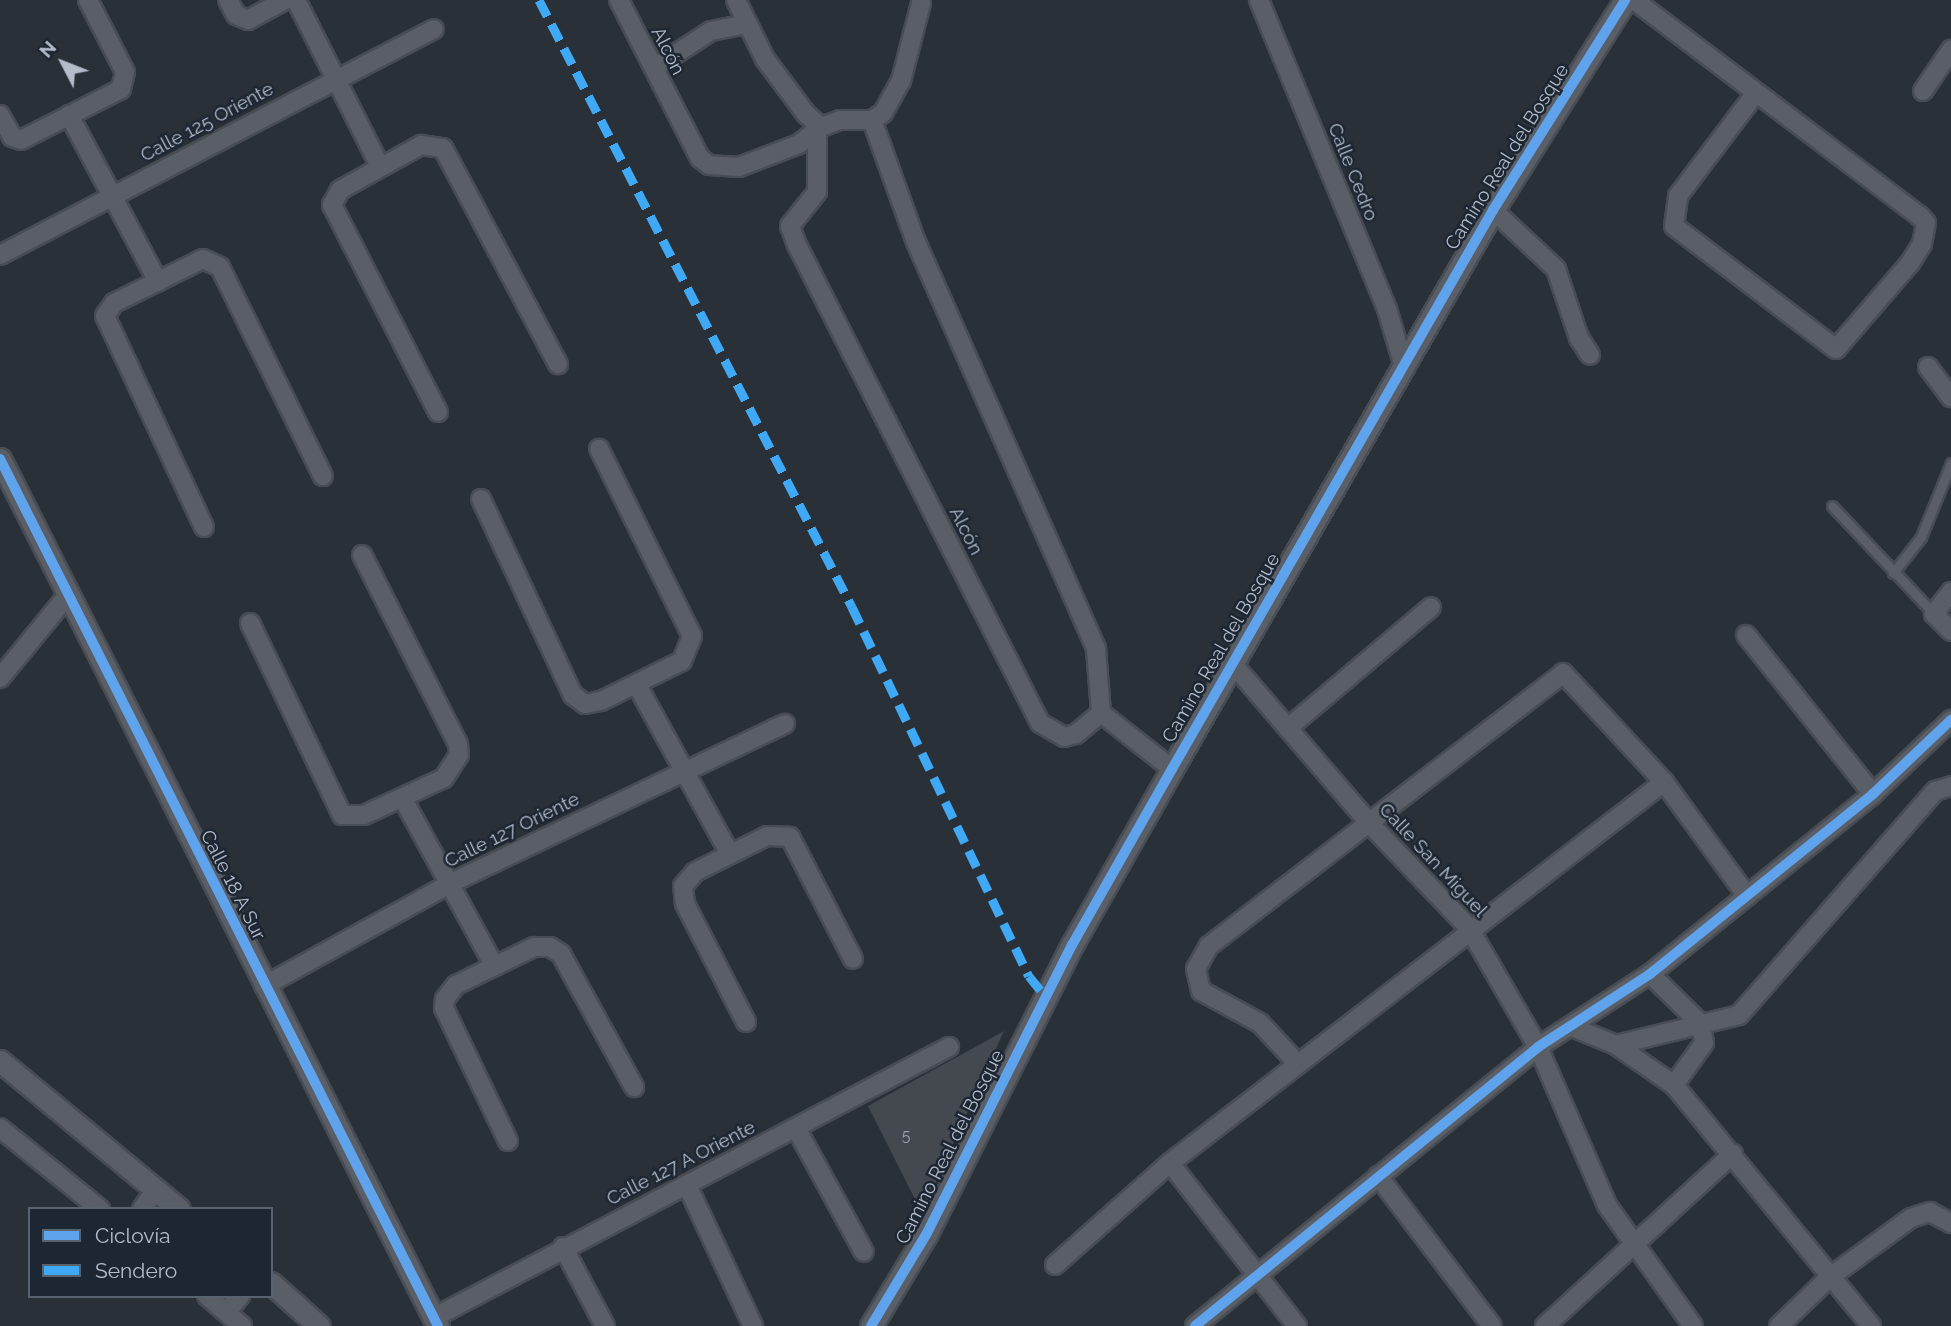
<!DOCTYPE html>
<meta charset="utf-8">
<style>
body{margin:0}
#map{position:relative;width:1951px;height:1326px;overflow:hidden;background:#2a3038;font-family:Raleway,sans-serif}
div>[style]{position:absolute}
.building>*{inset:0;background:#444950}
.roads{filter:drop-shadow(2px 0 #484c53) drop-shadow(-2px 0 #484c53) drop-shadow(0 2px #484c53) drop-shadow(0 -2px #484c53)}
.service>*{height:9px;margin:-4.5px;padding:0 4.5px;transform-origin:4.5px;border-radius:4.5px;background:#5a5e66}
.minor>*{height:18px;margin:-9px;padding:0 9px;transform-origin:9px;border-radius:9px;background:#5a5e66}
.tertiary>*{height:21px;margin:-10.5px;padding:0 10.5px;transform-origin:10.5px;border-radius:10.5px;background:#5a5e66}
.quiet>*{height:9px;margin-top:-4.5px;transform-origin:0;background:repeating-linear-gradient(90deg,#3fa9f5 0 18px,transparent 0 27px)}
.cycleway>*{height:10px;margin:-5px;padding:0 5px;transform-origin:5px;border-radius:5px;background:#60a3ed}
span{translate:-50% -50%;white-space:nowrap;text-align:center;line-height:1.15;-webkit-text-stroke:5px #1d2633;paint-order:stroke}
.number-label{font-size:16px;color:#989fab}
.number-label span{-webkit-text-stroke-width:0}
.street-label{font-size:19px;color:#b4bcc9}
.legend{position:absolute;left:28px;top:1207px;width:245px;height:91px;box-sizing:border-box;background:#1d2633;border:2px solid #59626f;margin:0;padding:9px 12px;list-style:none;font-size:21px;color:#b4bcc9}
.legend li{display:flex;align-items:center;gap:14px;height:35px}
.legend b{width:35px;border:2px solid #59626f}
.north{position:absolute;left:28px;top:28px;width:70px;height:70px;-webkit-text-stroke:5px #1d2633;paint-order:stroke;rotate:312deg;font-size:19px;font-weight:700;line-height:28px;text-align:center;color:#b4bcc9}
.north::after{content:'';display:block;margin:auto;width:24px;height:32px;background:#b4bcc9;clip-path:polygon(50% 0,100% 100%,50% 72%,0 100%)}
</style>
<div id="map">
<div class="building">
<i style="clip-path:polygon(1004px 1031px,922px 1213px,868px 1106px)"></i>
</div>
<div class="roads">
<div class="service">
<i style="left:1832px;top:506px;width:149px;rotate:46.6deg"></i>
<i style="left:1893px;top:573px;width:46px;rotate:-52.1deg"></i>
<i style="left:1921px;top:537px;width:80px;rotate:-67.9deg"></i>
</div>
<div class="minor">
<i style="left:228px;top:0;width:17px;rotate:62deg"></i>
<i style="left:236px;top:15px;width:13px;rotate:23deg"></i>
<i style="left:248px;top:20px;width:42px;rotate:-28.4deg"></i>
<i style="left:296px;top:0;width:186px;rotate:63.2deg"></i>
<i style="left:619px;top:0;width:178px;rotate:62.9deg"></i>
<i style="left:700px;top:158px;width:11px;rotate:38deg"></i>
<i style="left:709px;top:165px;width:30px;rotate:4deg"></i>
<i style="left:739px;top:167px;width:64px;rotate:-21deg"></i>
<i style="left:799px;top:144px;width:28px;rotate:-38deg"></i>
<i style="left:736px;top:0;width:66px;rotate:63.8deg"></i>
<i style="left:765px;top:59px;width:69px;rotate:53.3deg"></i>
<i style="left:806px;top:114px;width:20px;rotate:41deg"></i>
<i style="left:821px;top:127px;width:20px;rotate:-20deg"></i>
<i style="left:840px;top:120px;width:32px"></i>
<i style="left:1259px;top:0;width:334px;rotate:67.5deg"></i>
<i style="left:1387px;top:309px;width:56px;rotate:73.5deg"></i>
<i style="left:1634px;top:0;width:358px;rotate:37.1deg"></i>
<i style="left:1920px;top:216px;width:9px;rotate:49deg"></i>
<i style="left:1926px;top:223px;width:21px;rotate:101deg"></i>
<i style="left:1922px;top:244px;width:22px;rotate:122deg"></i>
<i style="left:1910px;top:263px;width:113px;rotate:130.7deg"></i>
<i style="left:1836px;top:349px;width:203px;rotate:-142.8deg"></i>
<i style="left:1674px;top:226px;width:30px;rotate:-82deg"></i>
<i style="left:1678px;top:196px;width:129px;rotate:-52.9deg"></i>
<i style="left:654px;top:68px;width:68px;rotate:-33deg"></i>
<i style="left:711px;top:31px;width:36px;rotate:-11deg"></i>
<i style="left:1923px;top:91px;width:50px;rotate:-55.7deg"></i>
<i style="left:0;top:115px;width:25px;rotate:61deg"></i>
<i style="left:12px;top:137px;width:9px;rotate:18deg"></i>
<i style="left:21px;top:140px;width:112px;rotate:-27deg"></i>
<i style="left:121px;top:89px;width:17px;rotate:-77deg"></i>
<i style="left:125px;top:72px;width:81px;rotate:-117.2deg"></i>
<i style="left:69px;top:115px;width:189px;rotate:61.9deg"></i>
<i style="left:872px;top:120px;width:130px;rotate:70.2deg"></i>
<i style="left:916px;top:242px;width:445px;rotate:66.1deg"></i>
<i style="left:1096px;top:649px;width:64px;rotate:85.5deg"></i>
<i style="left:872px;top:120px;width:13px;rotate:-32deg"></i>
<i style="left:883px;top:113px;width:37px;rotate:-61deg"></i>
<i style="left:901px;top:81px;width:81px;rotate:-75.6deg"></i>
<i style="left:817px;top:130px;width:62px;rotate:90deg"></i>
<i style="left:817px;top:192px;width:43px;rotate:128.5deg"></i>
<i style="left:790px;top:226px;width:20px;rotate:70deg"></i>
<i style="left:797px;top:245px;width:536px;rotate:63.05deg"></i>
<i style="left:1040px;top:723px;width:28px;rotate:30deg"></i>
<i style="left:1064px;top:737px;width:12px;rotate:-14deg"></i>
<i style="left:1076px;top:734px;width:33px;rotate:-40deg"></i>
<i style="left:1101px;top:713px;width:90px;rotate:38.3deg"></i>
<i style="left:1493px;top:210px;width:86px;rotate:43.1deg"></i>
<i style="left:1556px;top:269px;width:73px;rotate:71.6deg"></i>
<i style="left:1579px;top:338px;width:20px;rotate:57deg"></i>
<i style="left:0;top:255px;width:489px;rotate:-27.5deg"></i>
<i style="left:1928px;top:367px;width:38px;rotate:53deg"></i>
<i style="left:438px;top:412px;width:233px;rotate:-117.1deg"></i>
<i style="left:332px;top:205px;width:17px;rotate:-62deg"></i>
<i style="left:340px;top:190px;width:93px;rotate:-29.1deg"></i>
<i style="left:421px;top:145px;width:22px;rotate:8deg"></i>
<i style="left:443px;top:148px;width:245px;rotate:62deg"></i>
<i style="left:481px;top:499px;width:217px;rotate:64.9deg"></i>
<i style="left:573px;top:695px;width:15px;rotate:37deg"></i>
<i style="left:585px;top:704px;width:16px;rotate:-11deg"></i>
<i style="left:601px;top:701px;width:90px;rotate:-26.3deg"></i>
<i style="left:682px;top:661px;width:27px;rotate:-68deg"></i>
<i style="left:692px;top:636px;width:209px;rotate:-116.4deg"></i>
<i style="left:204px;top:527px;width:233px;rotate:-115.1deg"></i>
<i style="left:105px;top:316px;width:16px;rotate:-55deg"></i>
<i style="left:114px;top:303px;width:99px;rotate:-26.3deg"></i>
<i style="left:203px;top:259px;width:19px;rotate:25deg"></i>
<i style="left:220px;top:267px;width:233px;rotate:63.8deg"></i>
<i style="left:1951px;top:592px;width:28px;rotate:128deg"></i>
<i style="left:1934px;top:614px;width:24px;rotate:45deg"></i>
<i style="left:250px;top:623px;width:213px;rotate:64.4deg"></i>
<i style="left:342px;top:815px;width:22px"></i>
<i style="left:364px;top:815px;width:88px;rotate:-24.8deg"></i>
<i style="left:444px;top:778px;width:27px;rotate:-57deg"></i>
<i style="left:459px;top:755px;width:11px;rotate:-95deg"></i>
<i style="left:458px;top:744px;width:212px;rotate:-116.9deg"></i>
<i style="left:1746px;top:635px;width:203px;rotate:51.4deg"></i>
<i style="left:1232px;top:663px;width:212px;rotate:49.4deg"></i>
<i style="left:1370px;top:824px;width:144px;rotate:46.4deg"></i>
<i style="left:1469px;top:928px;width:138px;rotate:59.9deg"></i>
<i style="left:1538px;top:1047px;width:172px;rotate:66.4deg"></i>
<i style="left:1607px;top:1205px;width:148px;rotate:54.6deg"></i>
<i style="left:0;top:678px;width:107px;rotate:-50.7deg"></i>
<i style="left:637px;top:685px;width:193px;rotate:61.2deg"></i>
<i style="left:1288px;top:728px;width:187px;rotate:-40.2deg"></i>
<i style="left:403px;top:799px;width:189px;rotate:61.3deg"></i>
<i style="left:1650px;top:974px;width:71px;rotate:44.4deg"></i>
<i style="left:1701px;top:1024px;width:19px;rotate:81deg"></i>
<i style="left:1704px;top:1043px;width:52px;rotate:125.5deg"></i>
<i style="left:264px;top:986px;width:213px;rotate:-28.8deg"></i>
<i style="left:451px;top:883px;width:370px;rotate:-25.5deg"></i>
<i style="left:746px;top:1022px;width:133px;rotate:-117.3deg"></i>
<i style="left:685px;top:904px;width:18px;rotate:-96deg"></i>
<i style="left:683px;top:886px;width:18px;rotate:-49deg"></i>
<i style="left:695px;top:872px;width:80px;rotate:-26.6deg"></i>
<i style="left:767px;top:836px;width:23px;rotate:2deg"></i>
<i style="left:790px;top:837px;width:137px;rotate:62.7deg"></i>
<i style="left:1572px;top:1027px;width:48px;rotate:22.2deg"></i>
<i style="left:1616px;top:1045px;width:70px;rotate:34.6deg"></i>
<i style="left:1674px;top:1085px;width:311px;rotate:50.7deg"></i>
<i style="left:1616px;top:1045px;width:127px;rotate:-13.7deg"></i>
<i style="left:1739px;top:1015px;width:298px;rotate:-48.8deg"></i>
<i style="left:1935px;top:791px;width:17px;rotate:-17deg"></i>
<i style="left:1297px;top:1063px;width:54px;rotate:-132.8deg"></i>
<i style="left:1260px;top:1023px;width:67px;rotate:-151.5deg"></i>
<i style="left:1201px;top:991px;width:23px;rotate:-103deg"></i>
<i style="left:1196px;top:969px;width:26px;rotate:-61deg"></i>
<i style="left:1209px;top:946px;width:447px;rotate:-37.6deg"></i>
<i style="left:1563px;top:673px;width:149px;rotate:47.2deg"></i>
<i style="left:1664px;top:782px;width:141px;rotate:53.9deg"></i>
<i style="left:0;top:1128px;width:129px;rotate:39deg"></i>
<i style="left:796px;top:1128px;width:141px;rotate:61.3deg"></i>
<i style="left:508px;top:1141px;width:148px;rotate:-115.7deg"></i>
<i style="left:444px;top:1008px;width:9px;rotate:-84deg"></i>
<i style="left:445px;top:999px;width:18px;rotate:-52deg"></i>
<i style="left:456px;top:985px;width:87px;rotate:-26deg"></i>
<i style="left:534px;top:947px;width:16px"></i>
<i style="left:550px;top:947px;width:13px;rotate:32deg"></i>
<i style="left:561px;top:954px;width:152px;rotate:61.2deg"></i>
<i style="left:1170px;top:1163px;width:207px;rotate:52.1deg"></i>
<i style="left:1378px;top:1176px;width:188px;rotate:52.8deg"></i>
<i style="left:687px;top:1185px;width:156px;rotate:64.9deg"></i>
<i style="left:142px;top:1209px;width:24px;rotate:-55deg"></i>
<i style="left:563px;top:1247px;width:89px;rotate:62deg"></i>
<i style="left:1055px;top:1265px;width:154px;rotate:-41.6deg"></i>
<i style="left:1170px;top:1163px;width:624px;rotate:-37.64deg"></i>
<i style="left:207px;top:1296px;width:46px;rotate:40.6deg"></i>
<i style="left:227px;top:1312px;width:21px;rotate:-51deg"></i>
<i style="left:433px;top:1318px;width:583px;rotate:-27.71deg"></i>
<i style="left:1195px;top:1326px;width:442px;rotate:-39.1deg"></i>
<i style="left:1538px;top:1047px;width:134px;rotate:-33.1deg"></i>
<i style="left:1650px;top:974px;width:287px;rotate:-38.9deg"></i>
<i style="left:1873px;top:794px;width:108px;rotate:-43.5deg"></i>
<i style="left:1545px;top:1326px;width:255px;rotate:-42.5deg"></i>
<i style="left:1779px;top:1326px;width:71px;rotate:-43.9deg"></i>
<i style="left:1830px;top:1277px;width:100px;rotate:-36.1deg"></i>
<i style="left:1911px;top:1218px;width:20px;rotate:-18deg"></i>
<i style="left:1930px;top:1212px;width:24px;rotate:28deg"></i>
</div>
<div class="tertiary">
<i style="left:0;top:459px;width:971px;rotate:63.2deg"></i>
<i style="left:0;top:1061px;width:232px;rotate:39.6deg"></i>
<i style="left:271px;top:1283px;width:64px;rotate:41.9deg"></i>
<i style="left:871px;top:1326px;width:106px;rotate:-58.9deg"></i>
<i style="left:926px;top:1235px;width:325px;rotate:-63.3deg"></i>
<i style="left:1072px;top:945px;width:202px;rotate:-60.4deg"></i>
<i style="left:1172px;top:769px;width:645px;rotate:-60.13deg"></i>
<i style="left:1493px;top:210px;width:248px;rotate:-57.8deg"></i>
</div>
</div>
<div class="quiet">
<i style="left:539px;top:0;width:683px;rotate:62.72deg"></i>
<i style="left:852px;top:607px;width:409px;rotate:64.4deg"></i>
<i style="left:1029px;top:976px;width:27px;rotate:51deg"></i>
</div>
<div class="cycleway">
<i style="left:0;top:459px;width:971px;rotate:63.2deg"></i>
<i style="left:871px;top:1326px;width:106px;rotate:-58.9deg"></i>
<i style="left:926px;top:1235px;width:325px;rotate:-63.3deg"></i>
<i style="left:1072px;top:945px;width:202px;rotate:-60.4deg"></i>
<i style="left:1172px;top:769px;width:645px;rotate:-60.13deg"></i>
<i style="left:1493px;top:210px;width:248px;rotate:-57.8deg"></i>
<i style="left:1195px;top:1326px;width:442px;rotate:-39.1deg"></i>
<i style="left:1538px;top:1047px;width:134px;rotate:-33.1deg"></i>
<i style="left:1650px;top:974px;width:287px;rotate:-38.9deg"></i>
<i style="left:1873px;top:794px;width:108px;rotate:-43.5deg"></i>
</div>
<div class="number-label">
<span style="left:906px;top:1136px">5</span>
</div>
<div class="street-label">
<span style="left:668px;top:51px;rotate:63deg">Alcón</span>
<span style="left:207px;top:122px;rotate:-28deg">Calle 125 Oriente</span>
<span style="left:1507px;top:157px;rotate:-58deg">Camino Real del Bosque</span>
<span style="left:1353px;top:172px;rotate:68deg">Calle Cedro</span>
<span style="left:966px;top:531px;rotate:63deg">Alcón</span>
<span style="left:1221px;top:648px;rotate:-60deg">Camino Real del Bosque</span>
<span style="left:512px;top:830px;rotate:-26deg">Calle 127 Oriente</span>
<span style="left:1433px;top:860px;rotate:47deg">Calle San Miguel</span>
<span style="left:233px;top:885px;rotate:63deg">Calle 18 A Sur</span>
<span style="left:950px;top:1147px;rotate:-63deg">Camino Real del Bosque</span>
<span style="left:681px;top:1163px;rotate:-27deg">Calle 127 A Oriente</span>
</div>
<ul class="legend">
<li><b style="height:9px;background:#60a3ed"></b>Ciclovía</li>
<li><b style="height:9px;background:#3fa9f5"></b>Sendero</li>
</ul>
<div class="north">N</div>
</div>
